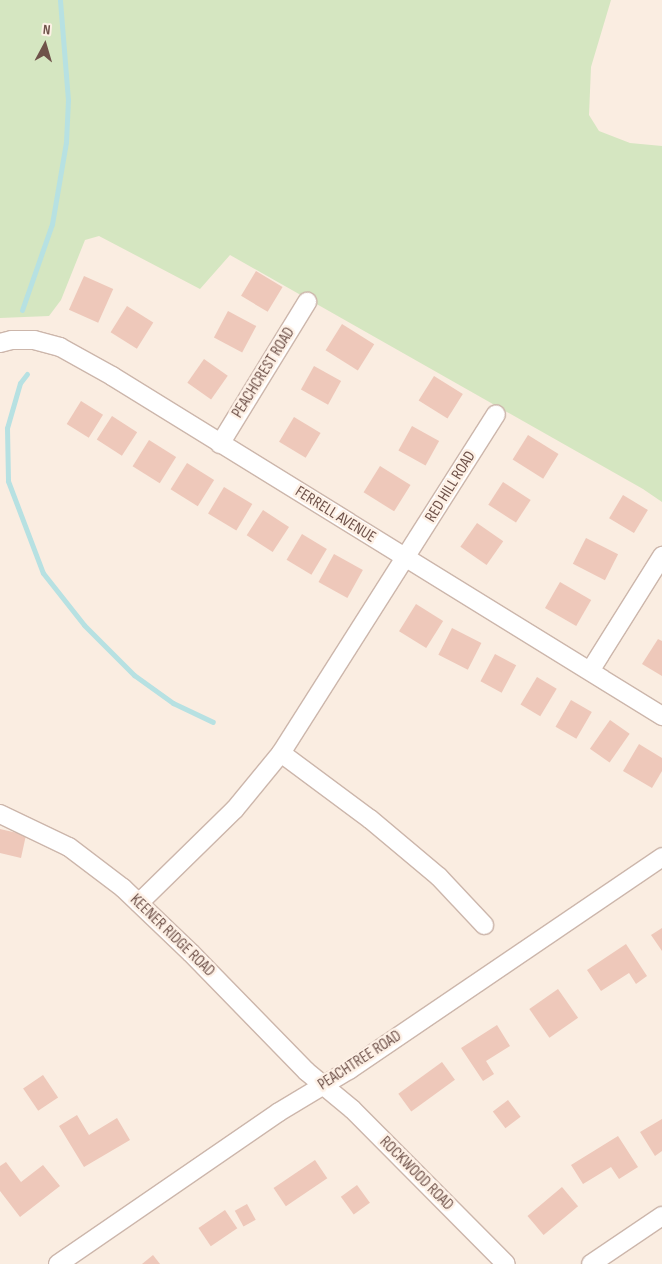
<!DOCTYPE html>
<style>
body{margin:0}
#map{position:relative;width:662px;height:1264px;overflow:hidden;background:#faede1;font-family:"Sofia Sans Condensed",sans-serif}
div>[style]{position:absolute}
.green>*{inset:0;background:#d5e6c1}
.stream>*{height:5px;margin:-2.5px;padding:0 2.5px;transform-origin:2.5px;border-radius:2.5px;background:#b7e1e2}
.building>*{inset:0;background:#eec8ba;transform-origin:0 0}
.roads{filter:drop-shadow(1px 0 #ccb6ab) drop-shadow(-1px 0 #ccb6ab) drop-shadow(0 1px #ccb6ab) drop-shadow(0 -1px #ccb6ab)}
.minor>*{height:18px;margin:-9px;padding:0 9px;transform-origin:9px;border-radius:9px;background:#fff}
span{translate:-50% -50%;white-space:nowrap;text-align:center;line-height:1.15;-webkit-text-stroke:5px #fef1e6;paint-order:stroke}
.street-label{font-size:16px;color:#6f524a}
.north{position:absolute;left:20px;top:20px;width:50px;height:50px;-webkit-text-stroke:4px #fef1e6;paint-order:stroke;rotate:6deg;font-size:14px;font-weight:700;line-height:20px;text-align:center;color:#6f524a}
.north::after{content:'';display:block;margin:auto;width:18px;height:22px;background:#6f524a;clip-path:polygon(50% 0,100% 100%,50% 72%,0 100%)}
</style>
<div id="map">
<div class="green">
<i style="clip-path:polygon(0 0,611px 0,591px 67px,589px 115px,599px 131px,630px 143px,662px 146px,662px 502px,643px 489px,230px 255px,200px 289px,99px 236px,85px 240px,61px 300px,49px 316px,0 318px)"></i>
</div>
<div class="stream">
<i style="left:22px;top:310px;width:91px;rotate:-70.8deg"></i>
<i style="left:52px;top:224px;width:83px;rotate:-80.3deg"></i>
<i style="left:66px;top:142px;width:42px;rotate:-87.3deg"></i>
<i style="left:68px;top:100px;width:100px;rotate:-94.6deg"></i>
<i style="left:27px;top:374px;width:11px;rotate:128deg"></i>
<i style="left:20px;top:383px;width:47px;rotate:106.1deg"></i>
<i style="left:7px;top:428px;width:53px;rotate:88.9deg"></i>
<i style="left:8px;top:481px;width:98px;rotate:69.2deg"></i>
<i style="left:43px;top:573px;width:66px;rotate:51.7deg"></i>
<i style="left:84px;top:625px;width:71px;rotate:45deg"></i>
<i style="left:134px;top:675px;width:48px;rotate:35.7deg"></i>
<i style="left:173px;top:703px;width:44px;rotate:25.4deg"></i>
</div>
<div class="building">
<i style="left:256px;top:271px;width:31px;height:29px;rotate:31deg"></i>
<i style="left:84px;top:276px;width:32px;height:37px;rotate:24deg"></i>
<i style="left:127px;top:306px;width:31px;height:31px;rotate:32deg"></i>
<i style="left:228px;top:311px;width:32px;height:30px;rotate:28deg"></i>
<i style="left:342px;top:324px;width:38px;height:31px;rotate:32deg"></i>
<i style="left:204px;top:359px;width:29px;height:29px;rotate:35deg"></i>
<i style="left:314px;top:366px;width:31px;height:27px;rotate:29deg"></i>
<i style="left:434px;top:376px;width:34px;height:29px;rotate:32deg"></i>
<i style="left:81px;top:401px;width:26px;height:27px;rotate:32deg"></i>
<i style="left:112px;top:416px;width:30px;height:28px;rotate:33deg"></i>
<i style="left:294px;top:417px;width:31px;height:29px;rotate:31deg"></i>
<i style="left:412px;top:426px;width:31px;height:28px;rotate:29deg"></i>
<i style="left:528px;top:435px;width:36px;height:29px;rotate:32deg"></i>
<i style="left:149px;top:440px;width:32px;height:31px;rotate:32deg"></i>
<i style="left:187px;top:463px;width:32px;height:31px;rotate:32deg"></i>
<i style="left:380px;top:466px;width:36px;height:31px;rotate:32deg"></i>
<i style="left:503px;top:482px;width:33px;height:27px;rotate:33deg"></i>
<i style="left:224px;top:487px;width:33px;height:31px;rotate:31deg"></i>
<i style="left:623px;top:495px;width:29px;height:27px;rotate:31deg"></i>
<i style="left:263px;top:510px;width:31px;height:30px;rotate:33deg"></i>
<i style="left:477px;top:523px;width:32px;height:29px;rotate:35deg"></i>
<i style="left:302px;top:534px;width:29px;height:30px;rotate:31deg"></i>
<i style="left:586px;top:538px;width:36px;height:29px;rotate:27deg"></i>
<i style="left:334px;top:554px;width:33px;height:32px;rotate:29deg"></i>
<i style="left:560px;top:582px;width:36px;height:30px;rotate:30deg"></i>
<i style="left:416px;top:604px;width:32px;height:32px;rotate:32deg"></i>
<i style="left:452px;top:628px;width:33px;height:30px;rotate:27deg"></i>
<i style="clip-path:polygon(658px 639px,662px 641px,662px 676px,642px 664px)"></i>
<i style="left:495px;top:654px;width:24px;height:31px;rotate:28deg"></i>
<i style="left:537px;top:677px;width:23px;height:32px;rotate:31deg"></i>
<i style="left:571px;top:700px;width:24px;height:31px;rotate:30deg"></i>
<i style="left:610px;top:720px;width:24px;height:35px;rotate:35deg"></i>
<i style="clip-path:polygon(639px 744px,662px 758px,662px 771px,652px 788px,623px 771px)"></i>
<i style="clip-path:polygon(0 829px,26px 835px,21px 858px,0 853px)"></i>
<i style="clip-path:polygon(662px 928px,662px 951px,651px 935px)"></i>
<i style="clip-path:polygon(626px 944px,647px 976px,636px 984px,629px 973px,601px 991px,587px 970px)"></i>
<i style="left:558px;top:989px;width:35px;height:35px;rotate:55deg"></i>
<i style="clip-path:polygon(497px 1025px,510px 1046px,486px 1061px,494px 1074px,483px 1081px,461px 1048px)"></i>
<i style="left:442px;top:1062px;width:22px;height:54px;rotate:54deg"></i>
<i style="left:43px;top:1075px;width:27px;height:24px;rotate:56deg"></i>
<i style="left:508px;top:1100px;width:21px;height:19px;rotate:53deg"></i>
<i style="clip-path:polygon(77px 1115px,89px 1135px,117px 1118px,130px 1140px,84px 1167px,59px 1126px)"></i>
<i style="clip-path:polygon(662px 1119px,662px 1151px,655px 1156px,640px 1132px)"></i>
<i style="clip-path:polygon(618px 1136px,638px 1167px,619px 1179px,611px 1167px,583px 1184px,571px 1165px)"></i>
<i style="left:315px;top:1160px;width:22px;height:50px;rotate:56deg"></i>
<i style="clip-path:polygon(6px 1162px,21px 1182px,43px 1165px,60px 1186px,20px 1217px,0 1191px,0 1166px)"></i>
<i style="left:357px;top:1185px;width:22px;height:20px;rotate:54deg"></i>
<i style="left:562px;top:1187px;width:25px;height:45px;rotate:50deg"></i>
<i style="left:247px;top:1204px;width:18px;height:14px;rotate:61deg"></i>
<i style="left:225px;top:1210px;width:22px;height:32px;rotate:56deg"></i>
<i style="clip-path:polygon(153px 1255px,160px 1264px,142px 1264px)"></i>
</div>
<div class="roads">
<div class="minor">
<i style="left:0;top:343px;width:12px;rotate:-14deg"></i>
<i style="left:12px;top:340px;width:22px"></i>
<i style="left:34px;top:340px;width:27px;rotate:15deg"></i>
<i style="left:60px;top:347px;width:60px;rotate:29.1deg"></i>
<i style="left:112px;top:376px;width:647px;rotate:31.72deg"></i>
<i style="left:220px;top:444px;width:167px;rotate:-58.5deg"></i>
<i style="left:590px;top:671px;width:136px;rotate:-57.9deg"></i>
<i style="left:281px;top:753px;width:111px;rotate:36.6deg"></i>
<i style="left:370px;top:819px;width:90px;rotate:40deg"></i>
<i style="left:439px;top:877px;width:66px;rotate:46.8deg"></i>
<i style="left:0;top:814px;width:76px;rotate:25.6deg"></i>
<i style="left:69px;top:847px;width:68px;rotate:37.2deg"></i>
<i style="left:123px;top:888px;width:94px;rotate:43.7deg"></i>
<i style="left:191px;top:953px;width:165px;rotate:45.7deg"></i>
<i style="left:306px;top:1071px;width:60px;rotate:39.6deg"></i>
<i style="left:352px;top:1109px;width:218px;rotate:45.2deg"></i>
<i style="left:139px;top:903px;width:134px;rotate:-44.4deg"></i>
<i style="left:235px;top:809px;width:72px;rotate:-50.6deg"></i>
<i style="left:281px;top:753px;width:401px;rotate:-57.6deg"></i>
<i style="left:58px;top:1264px;width:268px;rotate:-34.5deg"></i>
<i style="left:279px;top:1112px;width:82px;rotate:-31deg"></i>
<i style="left:349px;top:1070px;width:379px;rotate:-34.2deg"></i>
<i style="left:591px;top:1264px;width:86px;rotate:-34.1deg"></i>
</div>
</div>
<div class="street-label">
<span style="left:264px;top:373px;rotate:-58deg">PEACHCREST ROAD</span>
<span style="left:451px;top:487px;rotate:-58deg">RED HILL ROAD</span>
<span style="left:335px;top:515px;rotate:32deg">FERRELL AVENUE</span>
<span style="left:172px;top:936px;rotate:44deg">KEENER RIDGE ROAD</span>
<span style="left:360px;top:1061px;rotate:-33deg">PEACHTREE ROAD</span>
<span style="left:416px;top:1174px;rotate:45deg">ROCKWOOD ROAD</span>
</div>
<div class="north">N</div>
</div>
